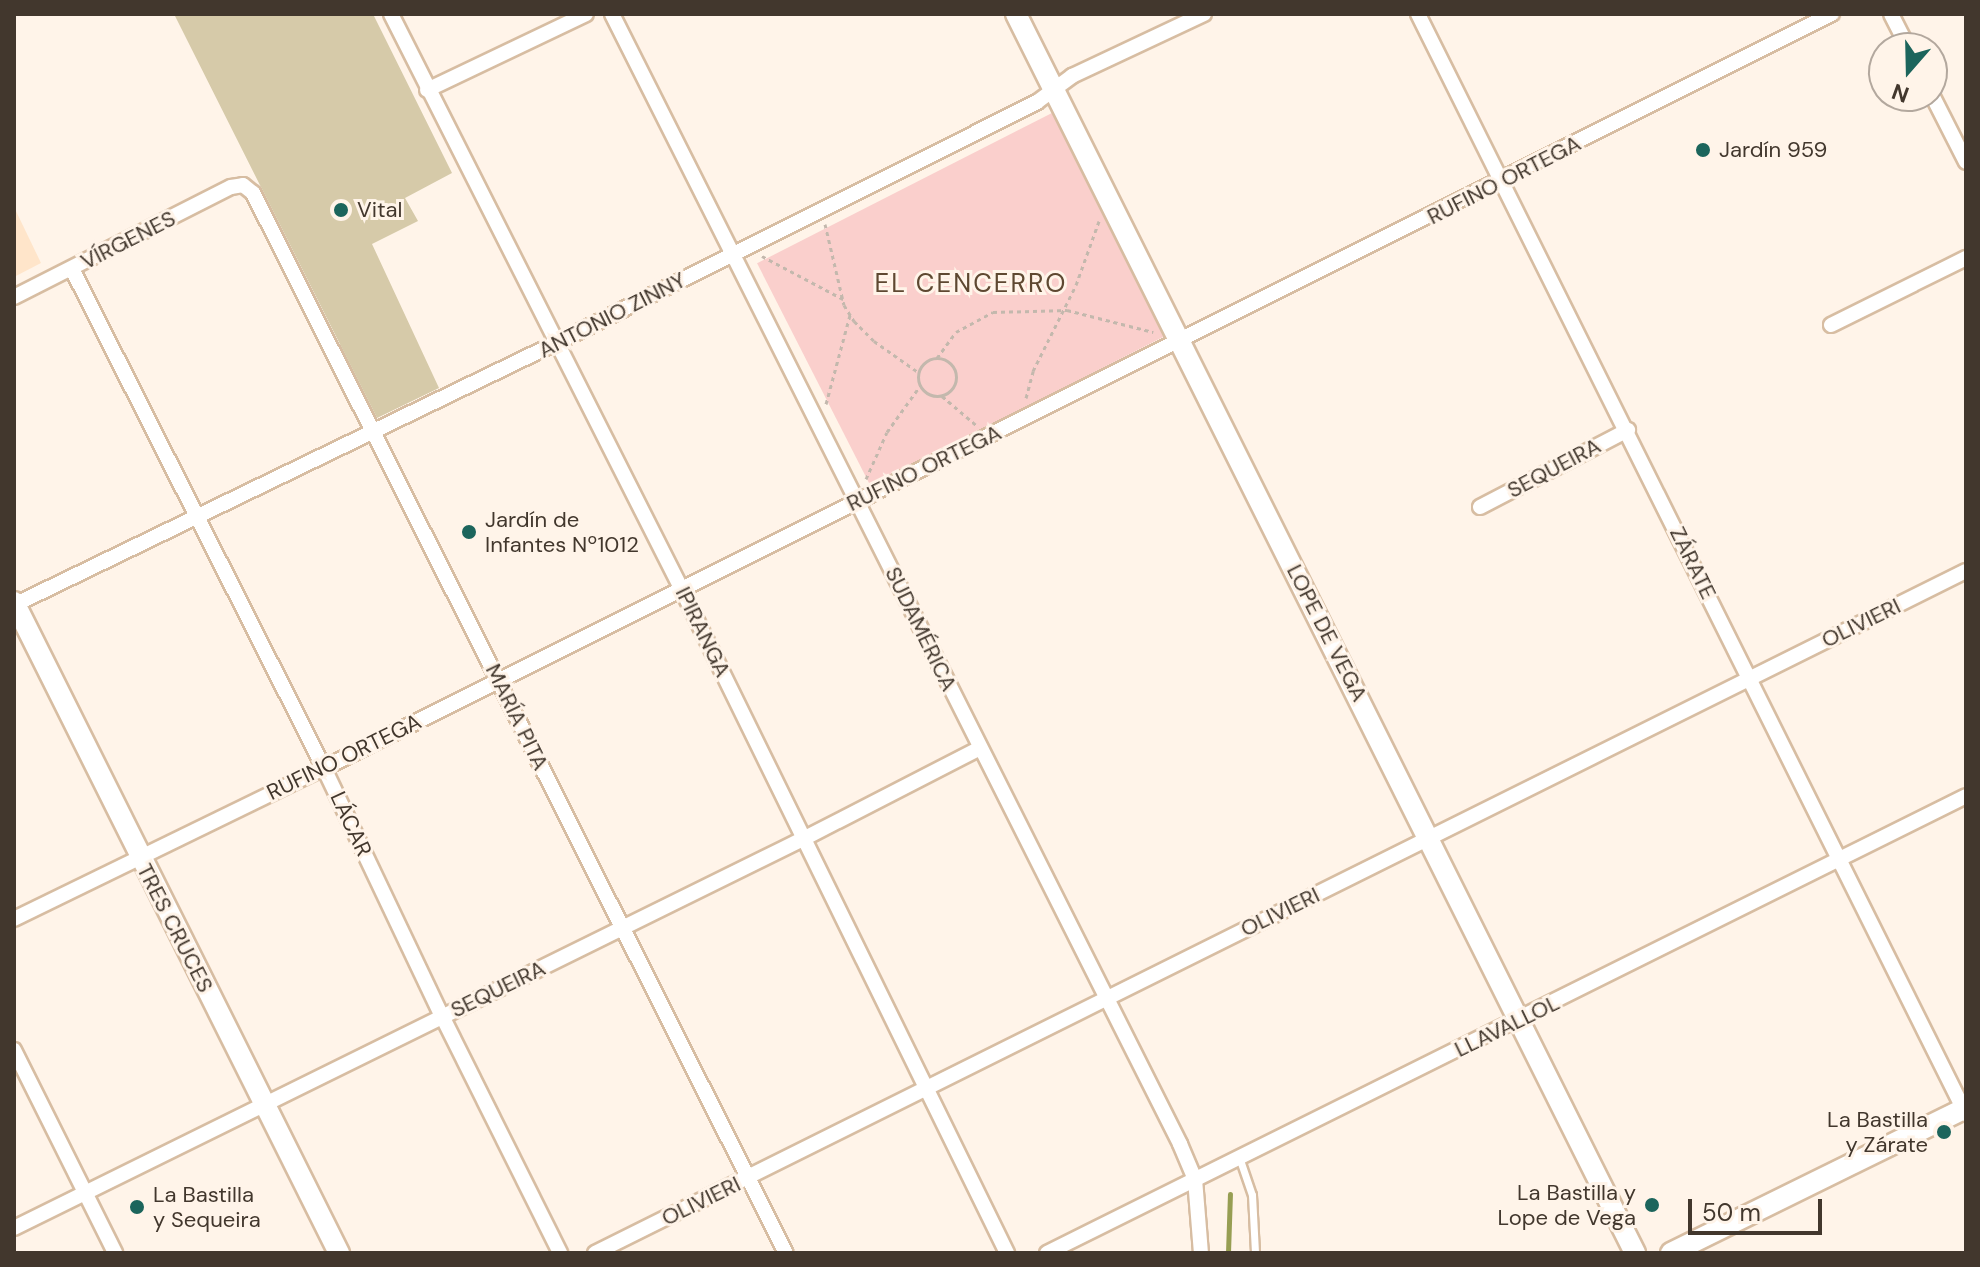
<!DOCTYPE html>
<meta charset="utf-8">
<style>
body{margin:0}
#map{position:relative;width:1980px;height:1267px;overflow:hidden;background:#fff4e9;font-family:"DM Sans",sans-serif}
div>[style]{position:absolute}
.built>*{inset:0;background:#ffe5ca}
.green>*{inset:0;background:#facfcc;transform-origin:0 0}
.stream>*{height:5px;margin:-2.5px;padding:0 2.5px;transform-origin:2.5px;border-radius:2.5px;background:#979e53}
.building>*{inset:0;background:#d6caa9}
.path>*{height:3px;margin-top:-1.5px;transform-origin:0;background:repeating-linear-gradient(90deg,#c3b8ad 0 4px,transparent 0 8px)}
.path>.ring{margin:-1.5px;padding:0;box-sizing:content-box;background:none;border:3px solid #c3b8ad;border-radius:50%}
.roads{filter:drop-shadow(2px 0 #d7bda2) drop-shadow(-2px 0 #d7bda2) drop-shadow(0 2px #d7bda2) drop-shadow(0 -2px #d7bda2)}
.lane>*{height:7px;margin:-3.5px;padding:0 3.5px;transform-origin:3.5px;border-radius:3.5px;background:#fff}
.street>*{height:14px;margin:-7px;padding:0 7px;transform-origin:7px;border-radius:7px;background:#fff}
.secondary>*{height:20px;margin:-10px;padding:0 10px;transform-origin:10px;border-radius:10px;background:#fff}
.dots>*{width:22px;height:22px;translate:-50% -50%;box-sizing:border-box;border:4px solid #fff4e9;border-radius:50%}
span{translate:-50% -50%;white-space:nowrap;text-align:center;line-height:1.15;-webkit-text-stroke:6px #fff4e9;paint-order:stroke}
.poi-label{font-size:22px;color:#42372d}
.left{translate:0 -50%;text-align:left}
.right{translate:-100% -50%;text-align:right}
.street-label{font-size:22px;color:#42372d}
.quarter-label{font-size:26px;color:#5e4831;letter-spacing:2px}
.frame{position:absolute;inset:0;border:16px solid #42372d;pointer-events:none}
.north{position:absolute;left:1868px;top:32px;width:80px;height:80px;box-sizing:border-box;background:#fff4e9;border:2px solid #b3a89e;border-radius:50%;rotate:200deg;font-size:22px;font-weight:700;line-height:32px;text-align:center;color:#42372d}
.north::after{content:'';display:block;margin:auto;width:28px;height:36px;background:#1c655c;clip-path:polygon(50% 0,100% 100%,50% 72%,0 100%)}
.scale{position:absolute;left:1688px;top:1199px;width:134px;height:36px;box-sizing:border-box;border:4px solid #42372d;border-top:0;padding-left:10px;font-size:24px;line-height:28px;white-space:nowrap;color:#42372d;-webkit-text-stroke:6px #fff4e9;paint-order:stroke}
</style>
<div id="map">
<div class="built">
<i style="clip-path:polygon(14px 207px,41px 263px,14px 277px)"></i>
</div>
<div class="green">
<i style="left:1052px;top:113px;width:250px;height:331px;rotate:63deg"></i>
</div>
<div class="stream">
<i style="left:1228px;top:1253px;width:59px;rotate:-88.1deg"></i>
</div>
<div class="building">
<i style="clip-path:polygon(174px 14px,373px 14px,452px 173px,405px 198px,418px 221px,372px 244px,439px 388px,377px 418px)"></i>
</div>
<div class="path">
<i style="left:825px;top:224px;width:83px;rotate:76.8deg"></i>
<i style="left:844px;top:305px;width:19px;rotate:58deg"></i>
<i style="left:854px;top:321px;width:28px;rotate:45deg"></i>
<i style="left:874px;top:341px;width:54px;rotate:35.2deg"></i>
<i style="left:762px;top:256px;width:92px;rotate:28deg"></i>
<i class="ring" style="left:918px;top:358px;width:35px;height:35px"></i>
<i style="left:937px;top:358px;width:32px;rotate:-54deg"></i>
<i style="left:956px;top:332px;width:42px;rotate:-28.4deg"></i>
<i style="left:993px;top:312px;width:74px;rotate:-1.5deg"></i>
<i style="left:1067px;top:310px;width:89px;rotate:14.3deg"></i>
<i style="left:942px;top:396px;width:45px;rotate:40.5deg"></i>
<i style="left:1026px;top:398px;width:28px;rotate:-75deg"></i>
<i style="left:1033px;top:371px;width:96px;rotate:-63.4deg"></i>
<i style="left:1076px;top:285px;width:68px;rotate:-70.2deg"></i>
<i style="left:826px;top:404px;width:92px;rotate:-74.9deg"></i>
<i style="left:866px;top:479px;width:51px;rotate:-65.9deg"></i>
<i style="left:887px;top:432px;width:57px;rotate:-54.3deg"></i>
</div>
<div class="roads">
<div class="lane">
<i style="left:1239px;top:1157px;width:40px;rotate:71.1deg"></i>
<i style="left:1252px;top:1195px;width:58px;rotate:87deg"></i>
</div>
<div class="street">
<i style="left:391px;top:14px;width:643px;rotate:63.2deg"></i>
<i style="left:681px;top:588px;width:741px;rotate:63.88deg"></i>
<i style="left:612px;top:14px;width:1265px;rotate:63.31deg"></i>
<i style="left:1180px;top:1144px;width:38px;rotate:67deg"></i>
<i style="left:1195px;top:1179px;width:74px;rotate:85.4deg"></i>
<i style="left:1418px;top:14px;width:1229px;rotate:63.52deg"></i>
<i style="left:1891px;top:14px;width:38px;rotate:63deg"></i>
<i style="left:427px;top:90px;width:176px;rotate:-25.5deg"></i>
<i style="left:1932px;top:95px;width:75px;rotate:63.1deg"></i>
<i style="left:72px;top:269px;width:559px;rotate:63.21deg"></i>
<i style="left:324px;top:768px;width:275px;rotate:64.6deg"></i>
<i style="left:442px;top:1016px;width:265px;rotate:63.5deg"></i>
<i style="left:14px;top:297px;width:243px;rotate:-26.9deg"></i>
<i style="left:231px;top:187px;width:12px;rotate:-9deg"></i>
<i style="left:243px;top:185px;width:13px;rotate:39deg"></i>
<i style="left:253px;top:193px;width:1186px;rotate:63.31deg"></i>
<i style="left:1831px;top:325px;width:151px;rotate:-26.4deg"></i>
<i style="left:1480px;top:507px;width:167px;rotate:-27.5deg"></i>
<i style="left:14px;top:605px;width:602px;rotate:-25.8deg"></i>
<i style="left:556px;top:343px;width:538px;rotate:-26.61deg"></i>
<i style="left:1037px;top:102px;width:44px;rotate:-36.6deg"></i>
<i style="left:1072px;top:76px;width:146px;rotate:-25.2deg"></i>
<i style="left:14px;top:919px;width:345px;rotate:-26deg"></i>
<i style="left:324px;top:768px;width:1686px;rotate:-26.57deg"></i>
<i style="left:14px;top:1050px;width:227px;rotate:63.5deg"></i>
<i style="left:14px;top:1228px;width:882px;rotate:-26.25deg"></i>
<i style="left:805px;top:838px;width:197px;rotate:-27.2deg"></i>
<i style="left:595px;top:1253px;width:1531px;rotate:-26.45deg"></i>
<i style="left:1047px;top:1253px;width:1026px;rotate:-26.44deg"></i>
</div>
<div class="secondary">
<i style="left:1016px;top:14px;width:1385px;rotate:63.45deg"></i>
<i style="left:14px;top:602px;width:728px;rotate:63.47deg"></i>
<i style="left:1671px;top:1253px;width:329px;rotate:-26.2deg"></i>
</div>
</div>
<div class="dots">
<i style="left:1703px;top:150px;background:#1c655c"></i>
<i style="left:341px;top:210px;background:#1c655c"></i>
<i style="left:469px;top:532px;background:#1c655c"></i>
<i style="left:1944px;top:1132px;background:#1c655c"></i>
<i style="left:1652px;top:1205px;background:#1c655c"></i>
<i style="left:137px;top:1207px;background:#1c655c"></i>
</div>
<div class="poi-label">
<span class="left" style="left:1719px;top:150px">Jardín 959</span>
<span class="left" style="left:357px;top:210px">Vital</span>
<span class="left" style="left:485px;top:532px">Jardín de<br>Infantes Nº1012</span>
<span class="right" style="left:1928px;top:1132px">La Bastilla<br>y Zárate</span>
<span class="right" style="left:1636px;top:1205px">La Bastilla y<br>Lope de Vega</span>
<span class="left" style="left:153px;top:1207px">La Bastilla<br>y Sequeira</span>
</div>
<div class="street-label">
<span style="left:1504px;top:180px;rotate:-27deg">RUFINO ORTEGA</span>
<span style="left:128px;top:240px;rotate:-27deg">VÍRGENES</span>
<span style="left:612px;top:315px;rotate:-27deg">ANTONIO ZINNY</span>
<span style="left:924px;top:468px;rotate:-26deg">RUFINO ORTEGA</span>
<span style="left:1554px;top:468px;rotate:-28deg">SEQUEIRA</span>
<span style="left:1693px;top:563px;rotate:64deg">ZÁRATE</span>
<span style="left:1861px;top:623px;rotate:-26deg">OLIVIERI</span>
<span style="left:921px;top:629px;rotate:64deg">SUDAMÉRICA</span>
<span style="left:703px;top:632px;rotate:64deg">IPIRANGA</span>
<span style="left:1327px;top:633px;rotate:63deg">LOPE DE VEGA</span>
<span style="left:517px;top:717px;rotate:64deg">MARÍA PITA</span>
<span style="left:344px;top:757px;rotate:-26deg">RUFINO ORTEGA</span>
<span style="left:351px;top:824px;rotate:65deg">LÁCAR</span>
<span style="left:1280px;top:912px;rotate:-26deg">OLIVIERI</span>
<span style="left:175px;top:928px;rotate:63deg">TRES CRUCES</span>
<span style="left:498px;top:989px;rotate:-26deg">SEQUEIRA</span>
<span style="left:1507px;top:1026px;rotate:-26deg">LLAVALLOL</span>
<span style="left:701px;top:1201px;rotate:-26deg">OLIVIERI</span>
</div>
<div class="quarter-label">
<span style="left:971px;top:284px">EL CENCERRO</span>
</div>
<div class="frame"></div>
<div class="north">N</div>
<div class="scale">50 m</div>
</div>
